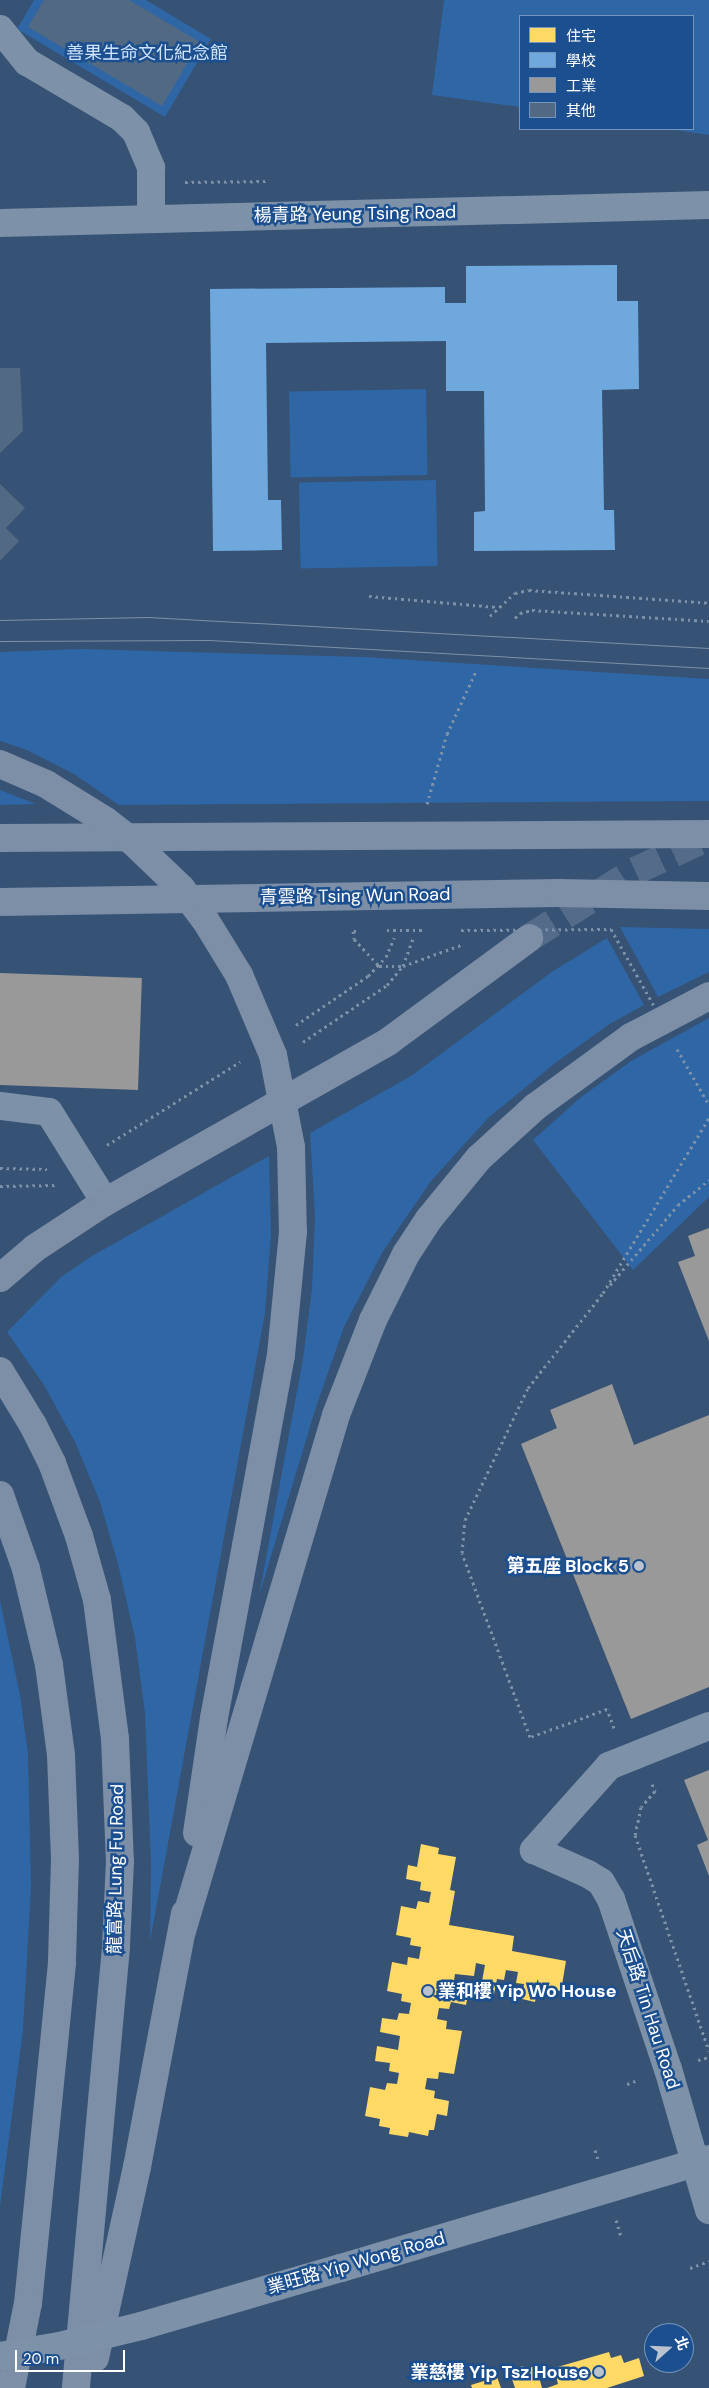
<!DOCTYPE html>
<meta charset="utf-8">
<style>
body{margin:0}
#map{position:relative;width:709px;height:2388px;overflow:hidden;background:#365274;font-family:"DM Sans","Noto Sans TC",sans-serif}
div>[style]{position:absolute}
.green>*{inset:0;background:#2f66a5;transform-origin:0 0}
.homes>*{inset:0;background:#ffd966}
.schools>*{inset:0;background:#6fa8dc}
.industry>*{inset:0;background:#999;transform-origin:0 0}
.building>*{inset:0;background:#526984}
.major-tunnel>*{height:28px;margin-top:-14px;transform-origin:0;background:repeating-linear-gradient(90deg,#546c89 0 28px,transparent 0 42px)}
.path>*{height:3px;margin-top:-1.5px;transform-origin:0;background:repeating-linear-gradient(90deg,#7d92a8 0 2.5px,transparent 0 6.5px)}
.minor>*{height:28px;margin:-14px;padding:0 14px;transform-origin:14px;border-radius:14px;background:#7d92a8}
.major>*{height:28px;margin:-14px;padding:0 14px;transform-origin:14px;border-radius:14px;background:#7d8ea7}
.tram>*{height:1px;margin:-0.5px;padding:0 0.5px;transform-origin:0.5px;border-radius:0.5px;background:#7e92a7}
.path-bridge>*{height:3px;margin-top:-1.5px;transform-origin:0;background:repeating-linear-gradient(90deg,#7d92a8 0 2.5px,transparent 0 6.5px)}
.minor-bridge>*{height:28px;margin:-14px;padding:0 14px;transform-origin:14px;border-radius:14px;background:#7d92a8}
.major-bridge>*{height:28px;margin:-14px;padding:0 14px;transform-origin:14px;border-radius:14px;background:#7d8ea7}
.dots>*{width:14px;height:14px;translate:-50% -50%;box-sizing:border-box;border:2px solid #1b4f8f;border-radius:50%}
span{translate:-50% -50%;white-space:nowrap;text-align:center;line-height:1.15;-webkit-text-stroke:5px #1b4f8f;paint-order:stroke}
.park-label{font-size:18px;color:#cfe3fa}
.street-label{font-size:18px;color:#fff}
.poi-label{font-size:18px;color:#fff;font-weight:700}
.right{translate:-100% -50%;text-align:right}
.left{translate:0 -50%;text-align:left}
.legend{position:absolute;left:519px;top:15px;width:175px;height:115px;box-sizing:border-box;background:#1b4f8f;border:1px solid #7695bc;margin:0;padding:6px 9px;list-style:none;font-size:15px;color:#fff}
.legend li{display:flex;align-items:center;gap:10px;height:25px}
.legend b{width:25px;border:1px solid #7695bc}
.north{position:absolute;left:644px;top:2323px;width:50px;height:50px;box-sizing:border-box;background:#1b4f8f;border:1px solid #7695bc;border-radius:50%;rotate:70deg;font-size:14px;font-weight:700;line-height:20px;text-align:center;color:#fff}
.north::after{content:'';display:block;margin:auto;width:18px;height:22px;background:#b9c2ce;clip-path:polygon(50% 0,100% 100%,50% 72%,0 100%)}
.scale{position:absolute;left:15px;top:2350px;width:110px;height:22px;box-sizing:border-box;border:2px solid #fff;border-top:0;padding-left:6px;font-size:15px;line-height:18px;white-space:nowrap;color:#fff;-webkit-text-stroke:4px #1b4f8f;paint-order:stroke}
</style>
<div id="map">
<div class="green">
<i style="clip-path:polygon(34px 0,146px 0,211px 39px,165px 117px,17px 29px)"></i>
<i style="clip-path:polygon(444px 0,709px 0,709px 135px,668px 129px,693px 129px,693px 16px,520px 16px,520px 107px,432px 95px)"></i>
<i style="left:426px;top:389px;width:86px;height:137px;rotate:89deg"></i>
<i style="left:436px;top:480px;width:86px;height:137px;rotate:89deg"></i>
<i style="clip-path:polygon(81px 649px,364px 657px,709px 679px,709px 801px,119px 805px,74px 774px,27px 750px,0 741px,0 652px)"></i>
<i style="clip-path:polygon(0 790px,36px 804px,0 805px)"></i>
<i style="clip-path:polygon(620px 927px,709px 929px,709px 972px,658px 997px)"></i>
<i style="clip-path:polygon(607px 938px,644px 1005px,608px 1025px,554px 1064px,488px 1118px,431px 1181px,383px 1251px,344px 1327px,316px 1407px,259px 1596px,303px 1359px,312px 1288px,315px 1216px,310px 1133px,411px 1076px,553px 971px)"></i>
<i style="clip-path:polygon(709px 1018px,709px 1197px,633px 1270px,533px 1140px,580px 1098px,631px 1061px)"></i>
<i style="clip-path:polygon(269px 1156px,271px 1235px,265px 1313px,150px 1942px,151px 1865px,145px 1713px,135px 1638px,118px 1564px,100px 1502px,75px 1442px,44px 1385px,7px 1332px,61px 1277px,92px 1256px)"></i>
<i style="clip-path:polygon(0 1600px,20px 1695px,28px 1754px,31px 1886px,23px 2030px,0 2207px)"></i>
</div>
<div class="homes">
<i style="clip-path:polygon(421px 1844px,439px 1848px,438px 1854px,456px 1857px,450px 1890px,455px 1891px,449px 1925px,514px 1936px,512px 1951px,566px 1961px,561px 1991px,554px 1990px,554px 1994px,537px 1991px,535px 2002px,522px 1999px,524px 1984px,516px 1983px,518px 1972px,506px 1970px,504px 1980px,497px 1979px,494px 1994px,480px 1992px,485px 1965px,476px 1963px,474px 1976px,455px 1974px,453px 1987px,469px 1990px,466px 2005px,451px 2002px,449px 2009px,439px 2008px,437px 2019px,447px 2021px,446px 2029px,462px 2031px,454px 2074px,439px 2072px,438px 2079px,427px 2078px,425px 2089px,435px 2091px,434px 2098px,449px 2101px,447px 2116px,437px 2114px,434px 2130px,429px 2130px,428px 2136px,409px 2132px,408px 2137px,389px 2134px,390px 2128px,379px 2126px,380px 2119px,365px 2116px,370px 2087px,385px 2090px,387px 2083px,397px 2084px,399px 2073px,389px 2071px,390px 2063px,375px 2061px,377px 2046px,398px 2050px,400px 2036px,380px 2032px,382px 2018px,397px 2020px,399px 2013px,409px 2014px,411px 2003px,401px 2001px,402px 1994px,387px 1991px,392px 1962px,407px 1965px,408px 1957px,419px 1959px,421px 1947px,410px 1945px,411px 1938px,396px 1935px,401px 1906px,416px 1909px,418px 1901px,429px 1903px,431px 1892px,420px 1890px,421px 1882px,406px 1879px,408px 1865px,417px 1867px)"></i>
<i style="clip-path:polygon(609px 2352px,611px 2358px,621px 2355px,624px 2363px,639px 2358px,644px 2376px,607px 2388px,547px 2388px,558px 2384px,554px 2368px)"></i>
<i style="clip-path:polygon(523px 2366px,525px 2369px,536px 2366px,542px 2388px,515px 2388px,509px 2370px)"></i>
<i style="clip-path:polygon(496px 2374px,501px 2388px,472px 2388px,471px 2385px,484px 2381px,482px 2378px)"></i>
</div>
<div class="schools">
<i style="clip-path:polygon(617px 265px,617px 301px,638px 301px,639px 389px,602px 390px,604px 510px,614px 510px,615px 550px,474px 551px,474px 512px,485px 511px,484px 391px,446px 391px,446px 341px,266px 343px,268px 500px,281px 500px,282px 550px,213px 551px,210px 289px,445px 287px,445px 303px,466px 303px,466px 266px)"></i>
</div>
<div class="industry">
<i style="left:0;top:973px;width:142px;height:112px;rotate:2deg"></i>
<i style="clip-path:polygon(709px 1228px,709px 1341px,678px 1262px,695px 1256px,688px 1236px)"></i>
<i style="clip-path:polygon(612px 1384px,634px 1445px,709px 1415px,709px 1687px,631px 1719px,521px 1444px,557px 1428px,550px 1410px)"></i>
<i style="clip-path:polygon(709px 1770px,709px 1876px,697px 1845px,708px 1840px,684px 1780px)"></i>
</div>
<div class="building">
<i style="clip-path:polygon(44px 0,129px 0,200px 42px,162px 106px,28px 27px)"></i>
<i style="clip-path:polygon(0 368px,20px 368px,23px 431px,0 453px)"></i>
<i style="clip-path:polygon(0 484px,25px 508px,6px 528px,19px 541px,0 561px)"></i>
</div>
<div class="major-tunnel">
<i style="left:529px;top:938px;width:125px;rotate:-32.3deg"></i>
<i style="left:635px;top:871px;width:81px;rotate:-24.7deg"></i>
</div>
<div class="path">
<i style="left:185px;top:182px;width:81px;rotate:-0.7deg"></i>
<i style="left:369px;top:596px;width:128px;rotate:4.9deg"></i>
<i style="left:490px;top:616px;width:34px;rotate:-43deg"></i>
<i style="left:515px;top:593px;width:14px;rotate:-12deg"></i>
<i style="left:529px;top:590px;width:180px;rotate:4.1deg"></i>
<i style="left:515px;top:618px;width:7px;rotate:-45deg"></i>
<i style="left:520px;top:613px;width:12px;rotate:-14deg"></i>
<i style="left:532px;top:610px;width:177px;rotate:3.6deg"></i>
<i style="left:427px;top:804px;width:73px;rotate:-74.1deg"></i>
<i style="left:447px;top:734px;width:69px;rotate:-65.3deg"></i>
<i style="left:356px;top:931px;width:3px;rotate:180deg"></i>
<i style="left:353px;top:931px;width:8px;rotate:83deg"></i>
<i style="left:354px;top:939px;width:37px;rotate:47deg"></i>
<i style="left:379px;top:966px;width:24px"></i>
<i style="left:403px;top:966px;width:62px;rotate:-19.9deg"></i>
<i style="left:296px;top:1025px;width:87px;rotate:-34.2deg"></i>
<i style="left:368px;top:976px;width:26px;rotate:-47deg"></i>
<i style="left:386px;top:957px;width:21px;rotate:-67deg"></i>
<i style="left:303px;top:1042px;width:102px;rotate:-34.2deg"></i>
<i style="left:387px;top:985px;width:25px;rotate:-50deg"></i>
<i style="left:403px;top:966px;width:30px;rotate:-70deg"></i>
<i style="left:677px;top:1049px;width:64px;rotate:60.3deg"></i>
<i style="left:107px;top:1145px;width:157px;rotate:-32deg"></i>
<i style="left:0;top:1168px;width:47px;rotate:1.2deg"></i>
<i style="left:0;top:1186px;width:57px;rotate:-1deg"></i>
<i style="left:610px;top:1285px;width:105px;rotate:-49.6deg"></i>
<i style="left:678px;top:1205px;width:40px;rotate:-39deg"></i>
<i style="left:614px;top:1728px;width:20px;rotate:-110deg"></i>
<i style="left:607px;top:1709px;width:82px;rotate:160deg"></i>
<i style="left:530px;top:1737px;width:196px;rotate:-110.3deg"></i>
<i style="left:462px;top:1553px;width:33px;rotate:-85deg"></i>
<i style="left:465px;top:1520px;width:146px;rotate:-64.5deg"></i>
<i style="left:528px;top:1388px;width:121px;rotate:-51.7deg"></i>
<i style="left:603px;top:1293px;width:205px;rotate:-58.8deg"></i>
<i style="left:652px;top:1784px;width:8px;rotate:67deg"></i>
<i style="left:655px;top:1791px;width:21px;rotate:131deg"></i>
<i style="left:641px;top:1807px;width:29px;rotate:102deg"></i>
<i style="left:635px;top:1835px;width:228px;rotate:71.1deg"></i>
<i style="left:698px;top:2060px;width:11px;rotate:-15deg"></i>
<i style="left:627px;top:2084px;width:12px;rotate:-20deg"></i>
<i style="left:595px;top:2150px;width:9px;rotate:72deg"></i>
<i style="left:616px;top:2220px;width:17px;rotate:73deg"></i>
<i style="left:690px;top:2268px;width:20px;rotate:-20deg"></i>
</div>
<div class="minor">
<i style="left:0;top:29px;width:43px;rotate:50.7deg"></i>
<i style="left:27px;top:62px;width:110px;rotate:30.5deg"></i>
<i style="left:122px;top:118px;width:20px;rotate:45deg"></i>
<i style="left:136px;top:132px;width:39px;rotate:67deg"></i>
<i style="left:151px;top:168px;width:51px;rotate:90deg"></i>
<i style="left:0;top:223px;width:709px;rotate:-1.45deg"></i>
<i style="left:0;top:1106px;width:49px;rotate:7deg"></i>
<i style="left:49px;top:1112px;width:106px;rotate:58.1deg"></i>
<i style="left:709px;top:1726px;width:108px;rotate:158.2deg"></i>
<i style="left:609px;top:1766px;width:113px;rotate:131.8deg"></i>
<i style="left:534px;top:1850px;width:59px;rotate:24deg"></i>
<i style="left:588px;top:1874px;width:15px;rotate:32deg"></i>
<i style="left:601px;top:1882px;width:20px;rotate:60deg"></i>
<i style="left:611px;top:1899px;width:179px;rotate:71.5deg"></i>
<i style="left:668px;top:2069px;width:147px;rotate:73.8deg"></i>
<i style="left:341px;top:2268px;width:384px;rotate:-16.5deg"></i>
</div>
<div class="major">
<i style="left:0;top:838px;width:709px;rotate:-0.32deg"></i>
<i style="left:0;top:902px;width:559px;rotate:-0.92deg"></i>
<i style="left:559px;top:893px;width:150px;rotate:1.1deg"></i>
<i style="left:0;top:1278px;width:46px;rotate:-40.6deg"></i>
<i style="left:35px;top:1248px;width:84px;rotate:-33.3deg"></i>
<i style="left:105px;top:1202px;width:326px;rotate:-29.5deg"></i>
<i style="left:389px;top:1041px;width:174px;rotate:-36.3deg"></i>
<i style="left:0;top:1371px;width:63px;rotate:58.6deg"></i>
<i style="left:33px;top:1425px;width:42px;rotate:63.4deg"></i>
<i style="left:52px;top:1463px;width:78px;rotate:69.7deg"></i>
<i style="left:79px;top:1536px;width:66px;rotate:74.3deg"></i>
<i style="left:97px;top:1600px;width:140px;rotate:82.6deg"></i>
<i style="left:115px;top:1739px;width:122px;rotate:87.7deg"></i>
<i style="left:120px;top:1861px;width:86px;rotate:92.7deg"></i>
<i style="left:116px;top:1947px;width:443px;rotate:95.2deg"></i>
<i style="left:0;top:1495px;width:78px;rotate:70.6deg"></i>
<i style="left:26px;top:1569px;width:99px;rotate:76.5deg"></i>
<i style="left:49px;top:1665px;width:91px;rotate:82.4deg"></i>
<i style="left:61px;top:1755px;width:104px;rotate:87.8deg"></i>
<i style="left:65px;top:1859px;width:104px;rotate:91.7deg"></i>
<i style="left:62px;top:1963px;width:342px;rotate:95.7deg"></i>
<i style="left:28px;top:2303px;width:87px;rotate:101.3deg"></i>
<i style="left:197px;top:1833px;width:116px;rotate:-81.6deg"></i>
<i style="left:214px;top:1718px;width:175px;rotate:-79.5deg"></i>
<i style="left:182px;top:1931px;width:538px;rotate:-73.38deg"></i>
<i style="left:336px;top:1415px;width:102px;rotate:-68.7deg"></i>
<i style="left:373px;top:1320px;width:74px;rotate:-63.4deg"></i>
<i style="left:406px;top:1254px;width:42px;rotate:-56.7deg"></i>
<i style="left:429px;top:1219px;width:79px;rotate:-50.7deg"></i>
<i style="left:479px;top:1158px;width:76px;rotate:-42.3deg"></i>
<i style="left:535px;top:1107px;width:119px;rotate:-36.1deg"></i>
<i style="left:631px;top:1037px;width:88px;rotate:-27.7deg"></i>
<i style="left:95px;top:2358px;width:196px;rotate:-77.6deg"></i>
<i style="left:137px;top:2167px;width:258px;rotate:-79.3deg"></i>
</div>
<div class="tram">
<i style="left:0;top:620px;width:148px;rotate:-1.2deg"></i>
<i style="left:148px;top:617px;width:562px;rotate:3.16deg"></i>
<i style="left:0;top:641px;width:209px;rotate:-0.3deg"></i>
<i style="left:209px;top:640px;width:501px;rotate:3.21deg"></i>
</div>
<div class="path-bridge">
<i style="left:387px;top:930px;width:39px"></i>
<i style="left:461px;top:930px;width:150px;rotate:-0.4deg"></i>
<i style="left:611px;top:929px;width:88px;rotate:60.8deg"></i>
</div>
<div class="minor-bridge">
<i style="left:0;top:2356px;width:60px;rotate:-9.6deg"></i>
<i style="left:59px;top:2346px;width:84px;rotate:-13.7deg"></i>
<i style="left:141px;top:2326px;width:208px;rotate:-16.2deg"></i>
</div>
<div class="major-bridge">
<i style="left:0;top:764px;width:50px;rotate:23.5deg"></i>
<i style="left:46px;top:784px;width:70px;rotate:31.7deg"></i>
<i style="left:106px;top:821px;width:33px;rotate:38deg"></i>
<i style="left:132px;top:841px;width:68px;rotate:43.8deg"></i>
<i style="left:181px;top:888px;width:38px;rotate:53deg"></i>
<i style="left:204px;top:918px;width:67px;rotate:58.4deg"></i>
<i style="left:239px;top:975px;width:87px;rotate:67deg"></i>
<i style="left:273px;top:1055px;width:94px;rotate:78.9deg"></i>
<i style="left:291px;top:1147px;width:85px;rotate:88.7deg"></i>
<i style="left:293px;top:1232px;width:124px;rotate:95.6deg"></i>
<i style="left:281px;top:1355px;width:194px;rotate:100.4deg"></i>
</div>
<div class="dots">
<i style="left:639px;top:1566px;background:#b9c2ce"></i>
<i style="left:428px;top:1991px;background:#b9c2ce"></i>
<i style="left:599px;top:2372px;background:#b9c2ce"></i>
</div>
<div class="park-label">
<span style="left:147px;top:53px">善果生命文化紀念館</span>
</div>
<div class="street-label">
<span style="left:355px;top:214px;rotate:-1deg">楊青路 Yeung Tsing Road</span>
<span style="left:355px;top:896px;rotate:-1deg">青雲路 Tsing Wun Road</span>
<span style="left:116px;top:1869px;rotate:-89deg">龍富路 Lung Fu Road</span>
<span style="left:648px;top:2009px;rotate:72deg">天后路 Tin Hau Road</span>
<span style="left:356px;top:2263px;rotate:-16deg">業旺路 Yip Wong Road</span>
</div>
<div class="poi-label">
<span class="right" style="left:629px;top:1566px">第五座 Block 5</span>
<span class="left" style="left:438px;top:1991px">業和樓 Yip Wo House</span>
<span class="right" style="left:589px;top:2372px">業慈樓 Yip Tsz House</span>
</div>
<ul class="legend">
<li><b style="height:14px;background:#ffd966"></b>住宅</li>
<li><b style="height:14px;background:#6fa8dc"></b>學校</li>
<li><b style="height:14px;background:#999"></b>工業</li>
<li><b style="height:14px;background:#526984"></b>其他</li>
</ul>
<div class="north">北</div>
<div class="scale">20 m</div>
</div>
